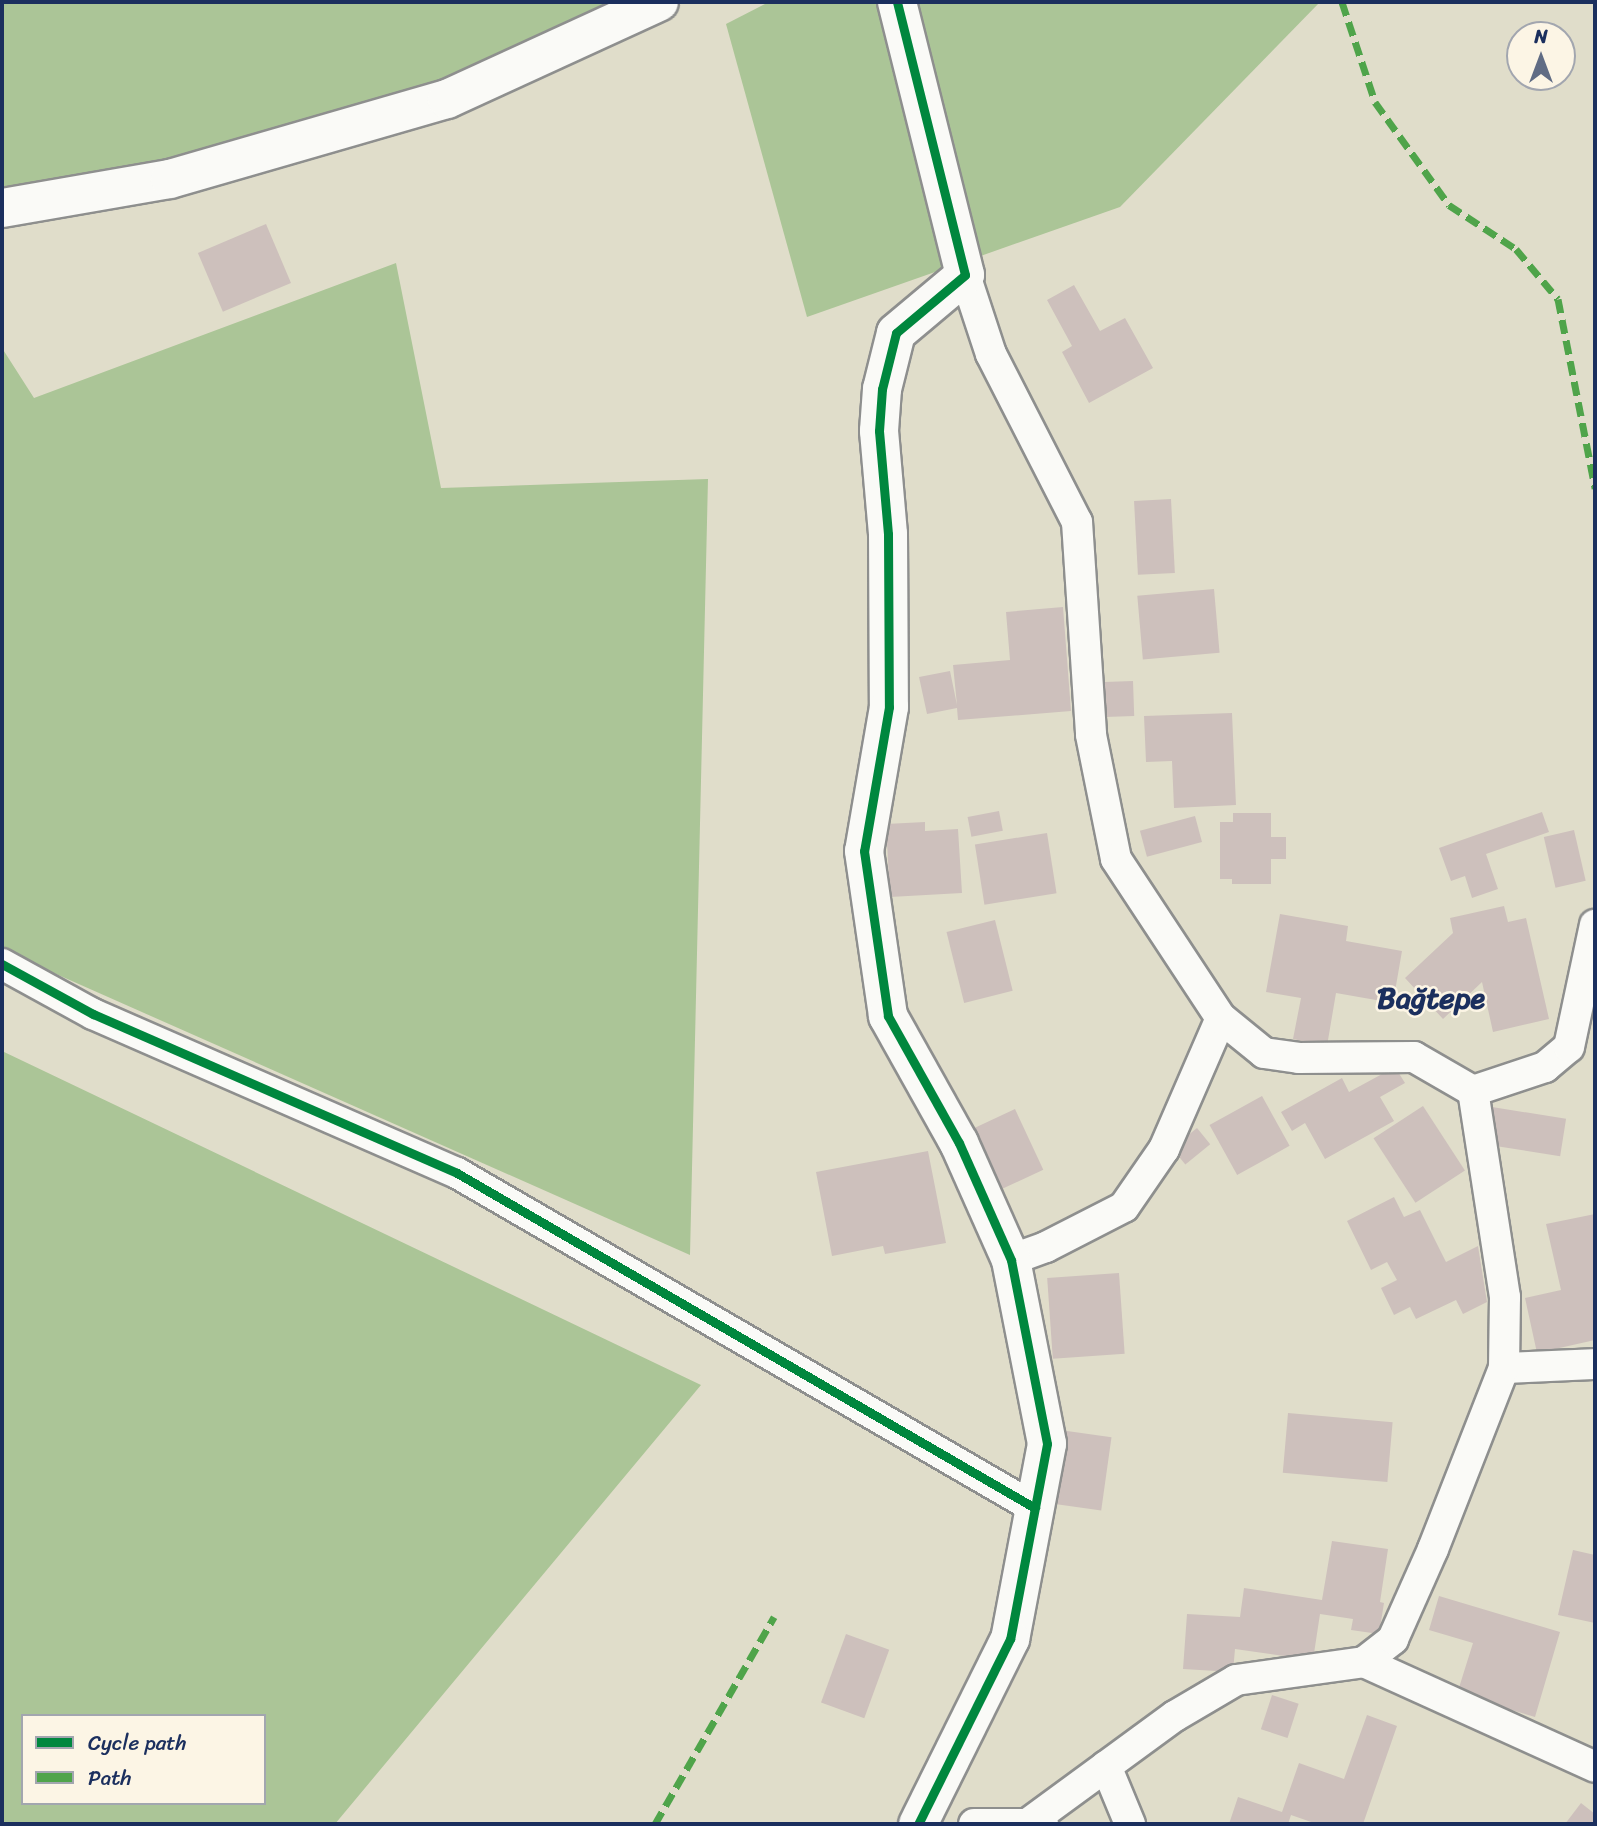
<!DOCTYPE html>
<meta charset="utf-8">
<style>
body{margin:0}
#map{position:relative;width:1597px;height:1826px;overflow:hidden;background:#e0ddca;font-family:Sriracha,sans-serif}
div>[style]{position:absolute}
.forest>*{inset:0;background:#abc597}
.building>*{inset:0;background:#cdc0bc;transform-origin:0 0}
.roads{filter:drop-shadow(2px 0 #8e8f8e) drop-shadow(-2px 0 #8e8f8e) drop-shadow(0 2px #8e8f8e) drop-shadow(0 -2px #8e8f8e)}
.street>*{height:30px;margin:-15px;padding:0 15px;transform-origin:15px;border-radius:15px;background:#fafaf7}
.secondary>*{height:38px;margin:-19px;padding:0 19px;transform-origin:19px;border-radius:19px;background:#fafaf7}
.quiet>*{height:7px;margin-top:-3.5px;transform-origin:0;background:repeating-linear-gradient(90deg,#4fa44a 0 14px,transparent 0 21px)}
.cycleway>*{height:9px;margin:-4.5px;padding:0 4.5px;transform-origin:4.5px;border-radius:4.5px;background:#00873e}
span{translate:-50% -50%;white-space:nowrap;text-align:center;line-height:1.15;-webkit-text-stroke:5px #fcf5e5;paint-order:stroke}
.quarter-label{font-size:30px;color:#1b2f5e;font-weight:700}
.frame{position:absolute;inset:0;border:4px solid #1b2f5e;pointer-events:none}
.legend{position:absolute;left:21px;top:1714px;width:245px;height:91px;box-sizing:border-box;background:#fcf5e5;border:2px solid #a2a6af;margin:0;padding:9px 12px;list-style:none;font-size:21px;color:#1b2f5e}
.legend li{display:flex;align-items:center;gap:14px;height:35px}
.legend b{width:35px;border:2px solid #a2a6af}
.north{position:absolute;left:1506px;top:21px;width:70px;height:70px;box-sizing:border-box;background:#fcf5e5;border:2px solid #a2a6af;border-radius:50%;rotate:0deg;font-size:19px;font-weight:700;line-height:28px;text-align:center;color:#1b2f5e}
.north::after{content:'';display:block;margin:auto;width:24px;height:32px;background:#606c84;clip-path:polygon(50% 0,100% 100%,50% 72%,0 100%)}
</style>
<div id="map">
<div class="forest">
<i style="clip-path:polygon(2px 2px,657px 2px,504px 73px,5px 208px,2px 157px)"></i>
<i style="clip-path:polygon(769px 2px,1320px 2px,1120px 207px,807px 317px,726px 24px)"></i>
<i style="clip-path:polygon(396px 263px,441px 488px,708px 479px,690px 1255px,2px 950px,2px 348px,34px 398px)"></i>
<i style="clip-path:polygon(evenodd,2px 1051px,701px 1385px,335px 1824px,2px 1824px,2px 1051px,23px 1716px,264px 1716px,264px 1803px,23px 1803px,23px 1716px)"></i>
</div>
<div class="building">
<i style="left:266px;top:224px;width:64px;height:74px;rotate:67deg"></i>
<i style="clip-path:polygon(1074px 285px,1100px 331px,1125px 318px,1153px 368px,1089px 403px,1062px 352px,1072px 346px,1047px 300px)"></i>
<i style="left:1171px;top:499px;width:74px;height:37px;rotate:87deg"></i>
<i style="left:1214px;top:589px;width:64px;height:77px;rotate:85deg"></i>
<i style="clip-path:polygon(1063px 607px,1071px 711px,958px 720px,957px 708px,927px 714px,919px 677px,950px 671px,957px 705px,953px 665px,1010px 660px,1006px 612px)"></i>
<i style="left:1133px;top:681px;width:35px;height:29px;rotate:88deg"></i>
<i style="clip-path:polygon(1232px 713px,1236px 805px,1174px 808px,1172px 761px,1146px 762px,1144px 716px)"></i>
<i style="left:999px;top:811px;width:20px;height:32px;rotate:79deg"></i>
<i style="clip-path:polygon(1542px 812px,1549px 832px,1486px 854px,1498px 889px,1472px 898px,1465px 876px,1451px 881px,1439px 848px)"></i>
<i style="clip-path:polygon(1233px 813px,1271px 813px,1271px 837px,1286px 837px,1286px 859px,1271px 859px,1271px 884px,1232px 884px,1232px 879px,1220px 879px,1220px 822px,1233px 822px)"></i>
<i style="left:1195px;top:816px;width:27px;height:57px;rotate:75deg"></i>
<i style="clip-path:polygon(925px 822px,925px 831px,958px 829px,962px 893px,890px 897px,886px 824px)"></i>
<i style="left:1574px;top:830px;width:52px;height:31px;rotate:77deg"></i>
<i style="left:1047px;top:833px;width:61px;height:73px;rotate:81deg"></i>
<i style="clip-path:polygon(1504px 906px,1508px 922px,1526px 918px,1549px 1019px,1493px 1032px,1482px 982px,1443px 1019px,1405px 978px,1453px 933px,1450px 918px)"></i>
<i style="clip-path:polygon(1280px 914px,1348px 926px,1346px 941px,1402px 951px,1393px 1003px,1336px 993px,1327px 1046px,1293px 1039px,1301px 998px,1266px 992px)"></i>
<i style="left:995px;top:920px;width:73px;height:50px;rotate:76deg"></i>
<i style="clip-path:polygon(1395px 1067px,1405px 1083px,1380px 1097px,1394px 1121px,1325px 1159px,1305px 1123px,1292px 1131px,1281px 1112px,1342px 1078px,1349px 1092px)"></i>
<i style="left:1262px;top:1096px;width:57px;height:60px;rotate:61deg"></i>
<i style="left:1423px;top:1106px;width:77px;height:59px;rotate:57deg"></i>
<i style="left:1492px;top:1107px;width:75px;height:38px;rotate:9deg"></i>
<i style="left:1015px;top:1109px;width:67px;height:53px;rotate:65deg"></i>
<i style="left:1197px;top:1128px;width:21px;height:32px;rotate:51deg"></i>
<i style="clip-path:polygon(928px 1151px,946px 1243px,885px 1254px,883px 1246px,832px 1256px,816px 1172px)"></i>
<i style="clip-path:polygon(1394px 1197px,1404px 1217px,1420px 1210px,1446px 1262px,1478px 1246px,1487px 1302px,1463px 1314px,1456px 1300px,1416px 1319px,1410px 1307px,1394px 1315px,1381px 1288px,1397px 1280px,1387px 1262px,1371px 1270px,1347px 1221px)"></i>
<i style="clip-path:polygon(1595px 1214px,1595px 1340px,1537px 1353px,1525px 1298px,1561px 1290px,1546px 1224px)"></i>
<i style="left:1119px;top:1273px;width:81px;height:72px;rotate:86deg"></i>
<i style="left:1288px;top:1413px;width:105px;height:60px;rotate:5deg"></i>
<i style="left:1060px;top:1430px;width:52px;height:74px;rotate:8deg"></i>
<i style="clip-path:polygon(1332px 1541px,1388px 1549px,1380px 1602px,1384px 1603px,1379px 1634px,1351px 1630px,1353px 1619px,1320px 1614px,1313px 1660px,1235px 1649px,1233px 1672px,1183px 1669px,1187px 1614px,1240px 1617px,1244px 1588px,1322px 1600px)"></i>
<i style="clip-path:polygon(1573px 1550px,1595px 1555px,1595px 1623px,1558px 1615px)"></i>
<i style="clip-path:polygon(1439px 1596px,1560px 1632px,1535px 1717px,1457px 1694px,1473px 1643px,1429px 1630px)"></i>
<i style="left:846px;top:1634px;width:46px;height:73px;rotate:20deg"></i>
<i style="left:1272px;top:1695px;width:28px;height:36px;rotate:18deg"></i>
<i style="clip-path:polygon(1367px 1715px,1397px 1726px,1363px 1824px,1317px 1824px,1291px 1815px,1288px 1824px,1229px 1824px,1238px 1797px,1282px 1812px,1299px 1763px,1344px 1779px)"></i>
<i style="clip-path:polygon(1581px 1803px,1595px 1814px,1595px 1824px,1565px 1824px)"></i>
</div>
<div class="roads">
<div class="street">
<i style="left:965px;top:275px;width:83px;rotate:71.8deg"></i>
<i style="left:991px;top:354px;width:189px;rotate:62.9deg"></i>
<i style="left:1077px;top:522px;width:213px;rotate:86.2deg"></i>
<i style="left:1091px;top:735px;width:126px;rotate:78.6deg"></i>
<i style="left:1116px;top:859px;width:191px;rotate:56.6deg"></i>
<i style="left:1221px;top:1018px;width:143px;rotate:113.5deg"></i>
<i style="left:1164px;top:1149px;width:70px;rotate:124.6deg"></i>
<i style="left:1124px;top:1207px;width:88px;rotate:152.9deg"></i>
<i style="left:1046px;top:1247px;width:37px;rotate:160deg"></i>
<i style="left:2px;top:964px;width:104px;rotate:28.8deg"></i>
<i style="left:93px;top:1014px;width:397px;rotate:23.6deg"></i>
<i style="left:457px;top:1173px;width:668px;rotate:30.1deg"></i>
<i style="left:1221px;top:1018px;width:55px;rotate:39.1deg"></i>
<i style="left:1264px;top:1053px;width:35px;rotate:8deg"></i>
<i style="left:1299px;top:1058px;width:115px;rotate:-0.5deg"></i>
<i style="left:1414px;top:1057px;width:68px;rotate:30deg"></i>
<i style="left:1473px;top:1091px;width:76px;rotate:-18.4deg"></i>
<i style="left:1545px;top:1067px;width:31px;rotate:-40deg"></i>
<i style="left:1569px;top:1047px;width:125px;rotate:-78deg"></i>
<i style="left:1504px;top:1368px;width:91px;rotate:-2.5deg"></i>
<i style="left:1364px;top:1662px;width:254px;rotate:24.4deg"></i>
<i style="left:1106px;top:1766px;width:63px;rotate:67.5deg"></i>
<i style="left:1030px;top:1822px;width:180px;rotate:-36.2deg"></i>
<i style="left:1175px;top:1716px;width:71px;rotate:-30.5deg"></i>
<i style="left:1236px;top:1680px;width:129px;rotate:-8deg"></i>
<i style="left:1364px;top:1662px;width:37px;rotate:-38deg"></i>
<i style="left:1393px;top:1639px;width:98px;rotate:-66deg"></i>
<i style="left:1433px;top:1549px;width:194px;rotate:-68.6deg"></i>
<i style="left:1504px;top:1368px;width:71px;rotate:-89.2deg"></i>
<i style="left:1505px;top:1297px;width:208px;rotate:-98.8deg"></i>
<i style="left:974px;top:1824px;width:69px"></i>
</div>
<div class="secondary">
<i style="left:897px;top:2px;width:281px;rotate:76deg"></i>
<i style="left:965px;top:275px;width:90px;rotate:140deg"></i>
<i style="left:896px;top:333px;width:58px;rotate:104deg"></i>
<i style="left:882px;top:389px;width:42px;rotate:94.1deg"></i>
<i style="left:879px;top:431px;width:103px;rotate:85deg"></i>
<i style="left:888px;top:534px;width:173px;rotate:89.7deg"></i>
<i style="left:889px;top:707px;width:146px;rotate:99.8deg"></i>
<i style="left:864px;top:851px;width:167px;rotate:81.7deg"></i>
<i style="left:888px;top:1016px;width:145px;rotate:60.8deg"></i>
<i style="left:959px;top:1143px;width:128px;rotate:66deg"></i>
<i style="left:1011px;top:1260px;width:187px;rotate:78.9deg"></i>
<i style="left:1047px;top:1444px;width:198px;rotate:100.7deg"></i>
<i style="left:1010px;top:1639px;width:207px;rotate:116.4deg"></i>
<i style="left:2px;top:208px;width:170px;rotate:-9.8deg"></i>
<i style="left:170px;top:179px;width:288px;rotate:-16.1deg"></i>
<i style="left:447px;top:99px;width:233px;rotate:-24.6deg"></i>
</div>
</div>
<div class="quiet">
<i style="left:1342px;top:2px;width:105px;rotate:71.7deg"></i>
<i style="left:1375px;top:102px;width:127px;rotate:54.3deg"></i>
<i style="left:1449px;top:205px;width:80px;rotate:33.3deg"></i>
<i style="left:1516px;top:249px;width:65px;rotate:50deg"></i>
<i style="left:1558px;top:299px;width:193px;rotate:78.9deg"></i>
<i style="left:655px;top:1824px;width:239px;rotate:-60.1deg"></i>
</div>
<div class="cycleway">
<i style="left:897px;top:2px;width:281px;rotate:76deg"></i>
<i style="left:965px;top:275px;width:90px;rotate:140deg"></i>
<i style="left:896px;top:333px;width:58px;rotate:104deg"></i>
<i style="left:882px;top:389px;width:42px;rotate:94.1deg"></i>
<i style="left:879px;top:431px;width:103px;rotate:85deg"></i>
<i style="left:888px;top:534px;width:173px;rotate:89.7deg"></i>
<i style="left:889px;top:707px;width:146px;rotate:99.8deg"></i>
<i style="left:864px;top:851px;width:167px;rotate:81.7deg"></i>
<i style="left:888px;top:1016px;width:145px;rotate:60.8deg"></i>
<i style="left:959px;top:1143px;width:128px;rotate:66deg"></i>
<i style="left:1011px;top:1260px;width:187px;rotate:78.9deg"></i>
<i style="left:1047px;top:1444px;width:198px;rotate:100.7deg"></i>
<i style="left:1010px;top:1639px;width:207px;rotate:116.4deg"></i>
<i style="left:2px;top:964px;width:104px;rotate:28.8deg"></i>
<i style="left:93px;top:1014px;width:397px;rotate:23.6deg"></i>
<i style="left:457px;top:1173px;width:668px;rotate:30.1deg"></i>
</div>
<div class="quarter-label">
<span style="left:1431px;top:998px">Bağtepe</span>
</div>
<div class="frame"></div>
<ul class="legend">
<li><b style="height:9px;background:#00873e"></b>Cycle path</li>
<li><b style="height:9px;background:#4fa44a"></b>Path</li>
</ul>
<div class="north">N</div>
</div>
